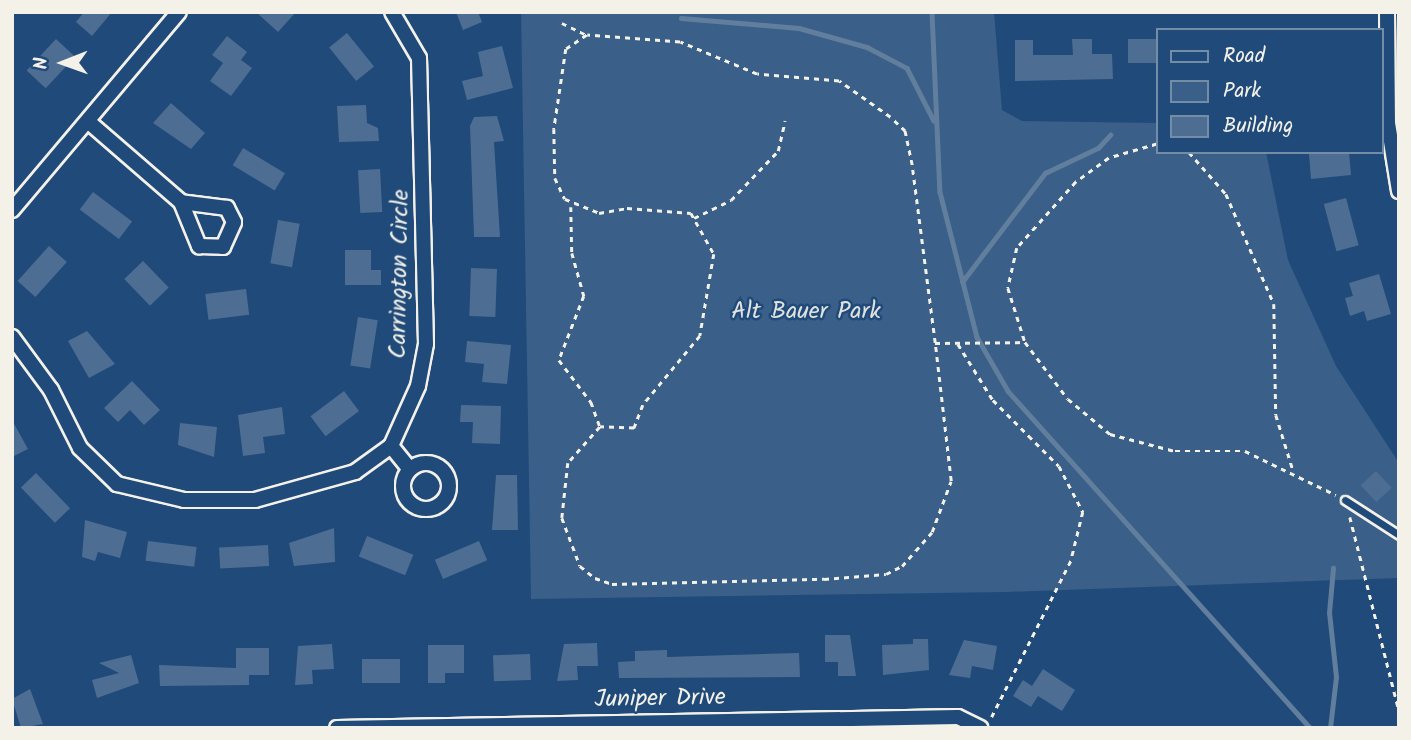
<!DOCTYPE html>
<style>
body{margin:0}
#map{position:relative;width:1411px;height:740px;overflow:hidden;background:#1f4a7a;font-family:Kalam,sans-serif}
div>[style]{position:absolute}
.green>*{inset:0;background:#3a5f88}
.stream>*{height:4.5px;margin:-2.25px;padding:0 2.25px;transform-origin:2.25px;border-radius:2.25px;background:#627e9d}
.building>*{inset:0;background:#4d6e92;transform-origin:0 0}
.path>*{height:2.5px;margin-top:-1.25px;transform-origin:0;background:repeating-linear-gradient(90deg,#f4f1e8 0 5px,transparent 0 10px)}
.roads{filter:drop-shadow(2px 0 #f4f1e8) drop-shadow(-2px 0 #f4f1e8) drop-shadow(0 2px #f4f1e8) drop-shadow(0 -2px #f4f1e8)}
.lane>*{height:7px;margin:-3.5px;padding:0 3.5px;transform-origin:3.5px;border-radius:3.5px;background:#1f4a7a}
.street>*{height:14px;margin:-7px;padding:0 7px;transform-origin:7px;border-radius:7px;background:#1f4a7a}
.street>.ring{margin:-7px;padding:0;box-sizing:content-box;background:none;border:14px solid #1f4a7a;border-radius:50%}
span{translate:-50% -50%;white-space:nowrap;text-align:center;line-height:1.15;-webkit-text-stroke:5px #1f4a7a;paint-order:stroke}
.street-label{font-size:24px;color:#f4f1e8}
.park-label{font-size:24px;color:#e1e2de}
.frame{position:absolute;inset:0;border:14px solid #f4f1e8;pointer-events:none}
.legend{position:absolute;left:1156px;top:28px;width:228px;height:126px;box-sizing:border-box;background:#1f4a7a;border:2px solid #748da6;margin:0;padding:9px 12px;list-style:none;font-size:21px;color:#f4f1e8}
.legend li{display:flex;align-items:center;gap:14px;height:35px}
.legend b{width:35px;border:2px solid #748da6}
.north{position:absolute;left:28px;top:28px;width:70px;height:70px;-webkit-text-stroke:5px #1f4a7a;paint-order:stroke;rotate:269deg;font-size:19px;font-weight:700;line-height:28px;text-align:center;color:#f4f1e8}
.north::after{content:'';display:block;margin:auto;width:24px;height:32px;background:#f4f1e8;clip-path:polygon(50% 0,100% 100%,50% 72%,0 100%)}
</style>
<div id="map">
<div class="green">
<i style="clip-path:polygon(521px 12px,994px 12px,1002px 110px,1022px 121px,1157px 123px,1157px 152px,1266px 152px,1288px 260px,1336px 366px,1399px 463px,1399px 578px,1007px 592px,531px 599px)"></i>
</div>
<div class="stream">
<i style="left:932px;top:12px;width:180px;rotate:87.5deg"></i>
<i style="left:940px;top:192px;width:150px;rotate:75.7deg"></i>
<i style="left:977px;top:337px;width:62px;rotate:60.1deg"></i>
<i style="left:1008px;top:391px;width:453px;rotate:48.1deg"></i>
<i style="left:681px;top:18px;width:118px;rotate:4.8deg"></i>
<i style="left:799px;top:28px;width:71px;rotate:15.6deg"></i>
<i style="left:867px;top:47px;width:45px;rotate:27.7deg"></i>
<i style="left:907px;top:68px;width:59px;rotate:63deg"></i>
<i style="left:962px;top:282px;width:137px;rotate:-52.7deg"></i>
<i style="left:1045px;top:173px;width:59px;rotate:-25.3deg"></i>
<i style="left:1098px;top:148px;width:18px;rotate:-47deg"></i>
<i style="left:1330px;top:728px;width:51px;rotate:-83.3deg"></i>
<i style="left:1336px;top:677px;width:64px;rotate:-96.2deg"></i>
<i style="left:1329px;top:613px;width:45px;rotate:-84.9deg"></i>
</div>
<div class="building">
<i style="clip-path:polygon(84px 12px,112px 12px,92px 36px,76px 22px)"></i>
<i style="clip-path:polygon(256px 12px,296px 12px,278px 32px)"></i>
<i style="clip-path:polygon(456px 12px,478px 12px,482px 22px,463px 30px)"></i>
<i style="left:347px;top:33px;width:43px;height:23px;rotate:51deg"></i>
<i style="clip-path:polygon(227px 36px,247px 52px,241px 60px,252px 68px,231px 96px,210px 81px,223px 63px,212px 55px)"></i>
<i style="left:56px;top:39px;width:26px;height:43px;rotate:43deg"></i>
<i style="clip-path:polygon(1072px 39px,1092px 39px,1092px 54px,1112px 54px,1113px 79px,1015px 81px,1015px 40px,1033px 40px,1033px 55px,1073px 55px)"></i>
<i style="left:1128px;top:39px;width:29px;height:24px"></i>
<i style="clip-path:polygon(502px 46px,513px 88px,467px 100px,462px 81px,483px 76px,478px 52px)"></i>
<i style="clip-path:polygon(171px 103px,205px 133px,191px 149px,153px 123px)"></i>
<i style="clip-path:polygon(366px 105px,367px 123px,378px 128px,379px 141px,339px 142px,337px 106px)"></i>
<i style="clip-path:polygon(497px 116px,504px 141px,494px 142px,500px 237px,474px 237px,470px 126px,474px 117px)"></i>
<i style="left:243px;top:148px;width:49px;height:20px;rotate:31deg"></i>
<i style="clip-path:polygon(1321px 152px,1349px 152px,1351px 175px,1311px 179px,1309px 154px)"></i>
<i style="left:380px;top:169px;width:43px;height:22px;rotate:87deg"></i>
<i style="left:93px;top:192px;width:49px;height:22px;rotate:37deg"></i>
<i style="left:1346px;top:198px;width:49px;height:23px;rotate:75deg"></i>
<i style="left:278px;top:220px;width:22px;height:44px;rotate:10deg"></i>
<i style="left:49px;top:246px;width:24px;height:47px;rotate:42deg"></i>
<i style="clip-path:polygon(345px 250px,371px 250px,371px 270px,381px 270px,381px 285px,345px 285px)"></i>
<i style="left:143px;top:261px;width:37px;height:26px;rotate:46deg"></i>
<i style="left:471px;top:268px;width:26px;height:48px;rotate:2deg"></i>
<i style="clip-path:polygon(1379px 274px,1391px 314px,1367px 321px,1364px 311px,1350px 316px,1345px 298px,1353px 296px,1349px 283px)"></i>
<i style="left:246px;top:289px;width:26px;height:41px;rotate:83deg"></i>
<i style="left:358px;top:317px;width:20px;height:49px;rotate:9deg"></i>
<i style="clip-path:polygon(87px 331px,115px 364px,89px 378px,68px 341px)"></i>
<i style="clip-path:polygon(467px 341px,511px 345px,507px 384px,482px 382px,484px 364px,465px 362px)"></i>
<i style="clip-path:polygon(132px 381px,160px 410px,144px 425px,130px 410px,118px 422px,104px 408px)"></i>
<i style="left:344px;top:391px;width:25px;height:42px;rotate:53deg"></i>
<i style="clip-path:polygon(461px 405px,501px 406px,500px 444px,472px 443px,473px 422px,460px 422px)"></i>
<i style="clip-path:polygon(282px 407px,285px 434px,263px 437px,265px 453px,243px 456px,238px 415px)"></i>
<i style="clip-path:polygon(12px 420px,28px 449px,12px 457px)"></i>
<i style="clip-path:polygon(180px 423px,217px 427px,214px 457px,178px 445px)"></i>
<i style="left:1376px;top:471px;width:23px;height:21px;rotate:47deg"></i>
<i style="left:36px;top:473px;width:49px;height:21px;rotate:46deg"></i>
<i style="clip-path:polygon(496px 475px,517px 475px,518px 530px,492px 530px)"></i>
<i style="clip-path:polygon(85px 520px,127px 532px,120px 558px,98px 552px,95px 561px,82px 557px)"></i>
<i style="clip-path:polygon(334px 528px,335px 562px,294px 566px,289px 543px)"></i>
<i style="left:367px;top:536px;width:50px;height:22px;rotate:22deg"></i>
<i style="left:148px;top:541px;width:49px;height:20px;rotate:7deg"></i>
<i style="left:479px;top:541px;width:21px;height:48px;rotate:67deg"></i>
<i style="left:268px;top:545px;width:21px;height:49px;rotate:87deg"></i>
<i style="clip-path:polygon(825px 635px,850px 635px,856px 676px,838px 676px,838px 662px,825px 662px)"></i>
<i style="clip-path:polygon(913px 639px,928px 639px,929px 670px,883px 675px,882px 645px,913px 644px)"></i>
<i style="clip-path:polygon(964px 640px,997px 646px,993px 670px,972px 666px,970px 678px,949px 675px)"></i>
<i style="clip-path:polygon(597px 643px,598px 666px,577px 666px,578px 680px,557px 681px,564px 644px)"></i>
<i style="clip-path:polygon(332px 644px,334px 669px,312px 670px,313px 684px,295px 685px,298px 646px)"></i>
<i style="clip-path:polygon(428px 645px,464px 645px,464px 673px,445px 673px,445px 683px,428px 683px)"></i>
<i style="clip-path:polygon(236px 648px,269px 648px,269px 675px,249px 675px,249px 685px,160px 686px,159px 665px,236px 668px)"></i>
<i style="clip-path:polygon(667px 650px,667px 657px,799px 653px,800px 677px,619px 678px,618px 662px,635px 661px,635px 651px)"></i>
<i style="left:530px;top:654px;width:26px;height:37px;rotate:88deg"></i>
<i style="clip-path:polygon(131px 655px,139px 683px,97px 698px,92px 680px,119px 673px,99px 663px)"></i>
<i style="left:362px;top:659px;width:38px;height:24px"></i>
<i style="clip-path:polygon(1043px 669px,1075px 690px,1062px 711px,1038px 696px,1031px 707px,1013px 696px,1023px 680px,1032px 686px)"></i>
<i style="clip-path:polygon(30px 689px,43px 724px,21px 728px,12px 699px)"></i>
</div>
<div class="path">
<i style="left:562px;top:23px;width:28px;rotate:26deg"></i>
<i style="left:1157px;top:144px;width:50px;rotate:163.7deg"></i>
<i style="left:1109px;top:158px;width:41px;rotate:144deg"></i>
<i style="left:1076px;top:182px;width:89px;rotate:131.8deg"></i>
<i style="left:1017px;top:248px;width:41px;rotate:102.7deg"></i>
<i style="left:1008px;top:288px;width:57px;rotate:72.5deg"></i>
<i style="left:1025px;top:342px;width:71px;rotate:53deg"></i>
<i style="left:1068px;top:399px;width:55px;rotate:39.8deg"></i>
<i style="left:1110px;top:434px;width:67px;rotate:14.7deg"></i>
<i style="left:1175px;top:451px;width:70px"></i>
<i style="left:1245px;top:451px;width:101px;rotate:25.8deg"></i>
<i style="left:1189px;top:152px;width:56px;rotate:48.6deg"></i>
<i style="left:1226px;top:194px;width:120px;rotate:66.4deg"></i>
<i style="left:1274px;top:304px;width:111px;rotate:89deg"></i>
<i style="left:1276px;top:415px;width:58px;rotate:72.8deg"></i>
<i style="left:571px;top:207px;width:46px;rotate:88.8deg"></i>
<i style="left:572px;top:253px;width:45px;rotate:74.4deg"></i>
<i style="left:584px;top:296px;width:69px;rotate:111.3deg"></i>
<i style="left:559px;top:360px;width:53px;rotate:52.7deg"></i>
<i style="left:591px;top:402px;width:27px;rotate:70deg"></i>
<i style="left:694px;top:218px;width:41px;rotate:-25.9deg"></i>
<i style="left:731px;top:200px;width:68px;rotate:-46.2deg"></i>
<i style="left:778px;top:151px;width:31px;rotate:-77deg"></i>
<i style="left:935px;top:343px;width:179px;rotate:-97.4deg"></i>
<i style="left:912px;top:165px;width:35px;rotate:-102deg"></i>
<i style="left:905px;top:131px;width:21px;rotate:-137deg"></i>
<i style="left:890px;top:117px;width:62px;rotate:-144.8deg"></i>
<i style="left:839px;top:81px;width:82px;rotate:-175.1deg"></i>
<i style="left:757px;top:74px;width:83px;rotate:-157.4deg"></i>
<i style="left:680px;top:42px;width:93px;rotate:-175.7deg"></i>
<i style="left:587px;top:35px;width:25px;rotate:146deg"></i>
<i style="left:566px;top:49px;width:81px;rotate:98.5deg"></i>
<i style="left:554px;top:129px;width:49px;rotate:88.8deg"></i>
<i style="left:555px;top:178px;width:23px;rotate:65deg"></i>
<i style="left:565px;top:199px;width:37px;rotate:22deg"></i>
<i style="left:599px;top:213px;width:28px;rotate:-10deg"></i>
<i style="left:627px;top:208px;width:64px;rotate:4.5deg"></i>
<i style="left:691px;top:213px;width:47px;rotate:60.7deg"></i>
<i style="left:714px;top:254px;width:83px;rotate:99.7deg"></i>
<i style="left:700px;top:336px;width:89px;rotate:129.6deg"></i>
<i style="left:643px;top:405px;width:25px;rotate:111deg"></i>
<i style="left:634px;top:428px;width:34px;rotate:-178deg"></i>
<i style="left:600px;top:427px;width:48px;rotate:131.6deg"></i>
<i style="left:568px;top:463px;width:55px;rotate:96.2deg"></i>
<i style="left:562px;top:518px;width:51px;rotate:69.4deg"></i>
<i style="left:580px;top:566px;width:19px;rotate:39deg"></i>
<i style="left:595px;top:578px;width:18px;rotate:19deg"></i>
<i style="left:612px;top:584px;width:212px;rotate:-1.4deg"></i>
<i style="left:824px;top:579px;width:62px;rotate:-4.6deg"></i>
<i style="left:886px;top:574px;width:18px;rotate:-27deg"></i>
<i style="left:902px;top:566px;width:45px;rotate:-48.6deg"></i>
<i style="left:932px;top:532px;width:54px;rotate:-69.6deg"></i>
<i style="left:951px;top:481px;width:139px;rotate:-96.6deg"></i>
<i style="left:935px;top:343px;width:90px;rotate:-0.6deg"></i>
<i style="left:958px;top:344px;width:66px;rotate:58deg"></i>
<i style="left:993px;top:400px;width:93px;rotate:45deg"></i>
<i style="left:1059px;top:466px;width:52px;rotate:62.4deg"></i>
<i style="left:1083px;top:512px;width:50px;rotate:103.8deg"></i>
<i style="left:1071px;top:561px;width:175px;rotate:116.9deg"></i>
<i style="left:1350px;top:517px;width:199px;rotate:75.8deg"></i>
</div>
<div class="roads">
<div class="lane">
<i style="left:1345px;top:500px;width:64px;rotate:32.9deg"></i>
</div>
<div class="street">
<i style="left:1387px;top:12px;width:111px;rotate:89.5deg"></i>
<i style="left:1388px;top:123px;width:69px;rotate:80.8deg"></i>
<i style="left:91px;top:124px;width:119px;rotate:40.9deg"></i>
<i style="left:181px;top:202px;width:48px;rotate:67.8deg"></i>
<i style="left:199px;top:246px;width:24px;rotate:2deg"></i>
<i style="left:223px;top:247px;width:27px;rotate:-66deg"></i>
<i style="left:234px;top:222px;width:16px;rotate:-117deg"></i>
<i style="left:227px;top:208px;width:46px;rotate:-172.6deg"></i>
<i style="left:12px;top:210px;width:259px;rotate:-49.9deg"></i>
<i style="left:12px;top:337px;width:66px;rotate:53.7deg"></i>
<i style="left:51px;top:390px;width:65px;rotate:63.4deg"></i>
<i style="left:80px;top:448px;width:52px;rotate:44.2deg"></i>
<i style="left:117px;top:484px;width:69px;rotate:13.4deg"></i>
<i style="left:184px;top:500px;width:71px"></i>
<i style="left:255px;top:500px;width:104px;rotate:-15.6deg"></i>
<i style="left:355px;top:472px;width:44px;rotate:-35.8deg"></i>
<i style="left:391px;top:446px;width:66px;rotate:-65.8deg"></i>
<i style="left:418px;top:386px;width:43px;rotate:-79.2deg"></i>
<i style="left:426px;top:344px;width:286px;rotate:-91.4deg"></i>
<i style="left:419px;top:58px;width:53px;rotate:-120.4deg"></i>
<i style="left:391px;top:446px;width:27px;rotate:51deg"></i>
<i class="ring" style="left:403px;top:463px;width:32px;height:32px"></i>
<i style="left:337px;top:728px;width:621px;rotate:-1.01deg"></i>
<i style="left:958px;top:717px;width:25px;rotate:26deg"></i>
</div>
</div>
<div class="street-label">
<span style="left:400px;top:274px;rotate:-89deg">Carrington Circle</span>
<span style="left:660px;top:699px;rotate:-1deg">Juniper Drive</span>
</div>
<div class="park-label">
<span style="left:806px;top:312px">Alt Bauer Park</span>
</div>
<div class="frame"></div>
<ul class="legend">
<li><b style="height:9px;background:#1f4a7a"></b>Road</li>
<li><b style="height:19px;background:#3a5f88"></b>Park</li>
<li><b style="height:19px;background:#4d6e92"></b>Building</li>
</ul>
<div class="north">N</div>
</div>
